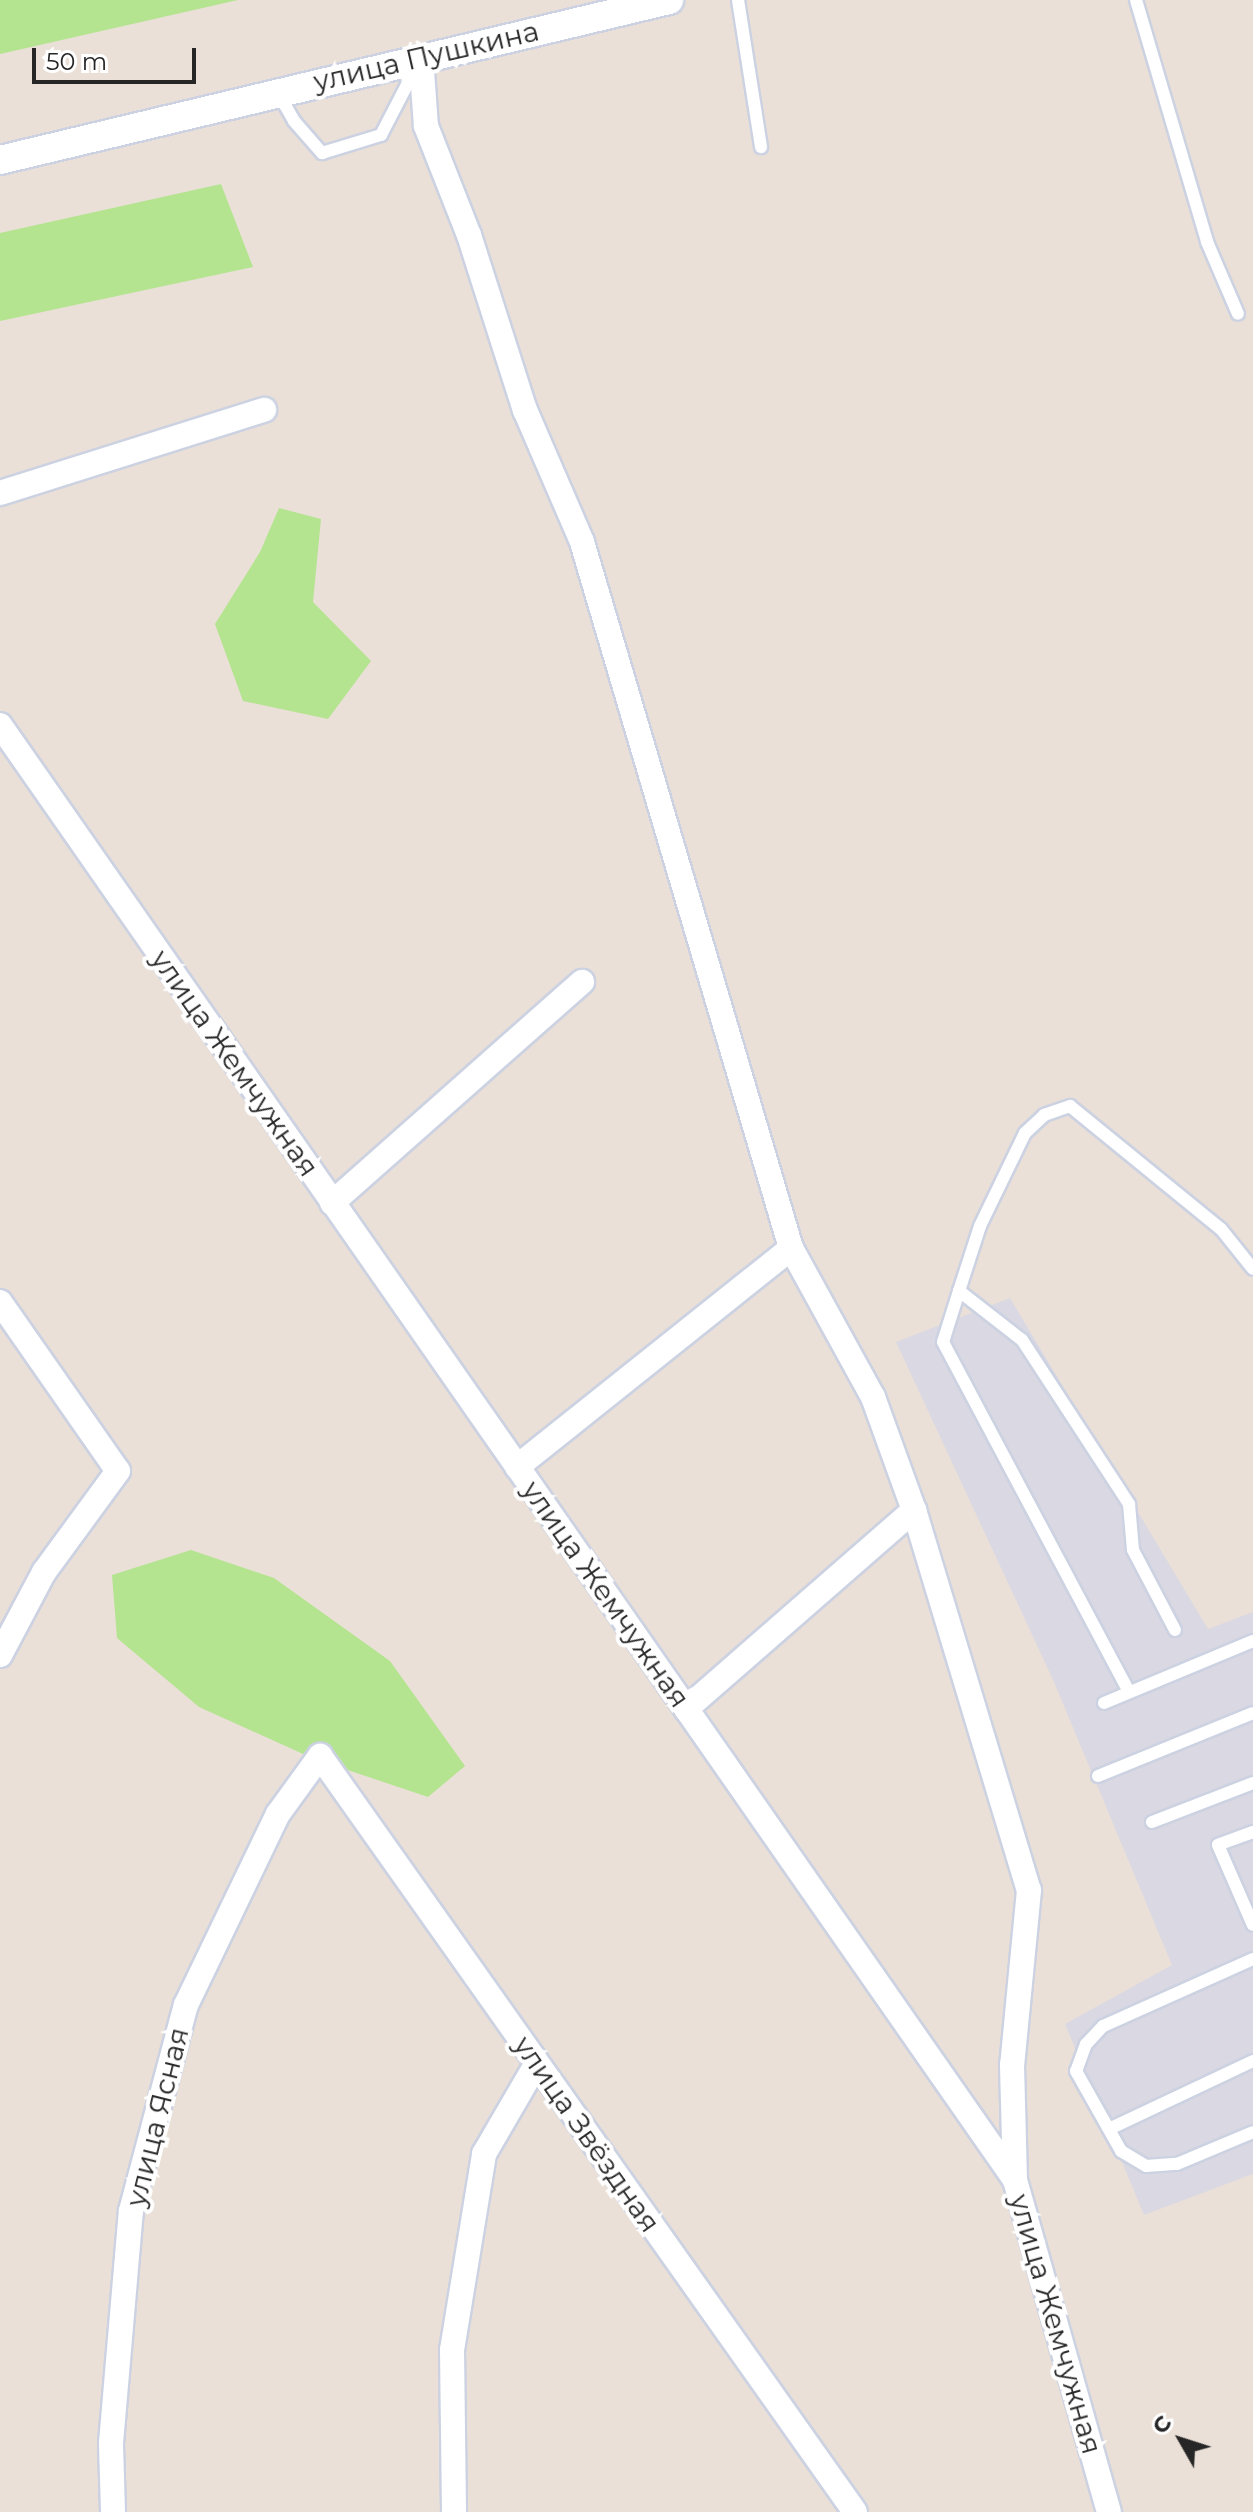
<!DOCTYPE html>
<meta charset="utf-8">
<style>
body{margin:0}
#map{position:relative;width:1253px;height:2512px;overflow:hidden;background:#eae0d7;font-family:Montserrat,sans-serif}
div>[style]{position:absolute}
.industrial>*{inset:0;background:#dad8e2}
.green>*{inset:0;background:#b4e490}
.roads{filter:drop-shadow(2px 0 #ccd2e1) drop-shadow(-2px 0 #ccd2e1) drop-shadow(0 2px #ccd2e1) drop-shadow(0 -2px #ccd2e1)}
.service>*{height:12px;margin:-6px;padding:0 6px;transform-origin:6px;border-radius:6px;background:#fff}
.minor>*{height:24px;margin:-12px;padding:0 12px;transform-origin:12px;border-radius:12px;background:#fff}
.tertiary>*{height:28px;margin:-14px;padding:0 14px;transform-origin:14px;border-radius:14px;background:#fff}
span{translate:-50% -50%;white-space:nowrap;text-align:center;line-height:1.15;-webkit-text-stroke:8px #fff;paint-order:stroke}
.street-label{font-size:28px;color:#262626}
.north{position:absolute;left:1141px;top:2400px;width:80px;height:80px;-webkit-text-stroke:6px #fff;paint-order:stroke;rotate:309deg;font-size:22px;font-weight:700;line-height:32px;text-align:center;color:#262626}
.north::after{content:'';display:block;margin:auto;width:28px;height:36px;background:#262626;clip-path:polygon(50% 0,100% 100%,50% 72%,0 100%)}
.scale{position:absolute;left:32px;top:48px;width:164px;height:36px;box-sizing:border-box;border:4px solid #262626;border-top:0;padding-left:10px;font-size:24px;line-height:28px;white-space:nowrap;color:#262626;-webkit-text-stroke:6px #fff;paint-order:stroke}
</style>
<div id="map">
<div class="industrial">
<i style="clip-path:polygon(1010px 1298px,1208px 1629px,1253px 1612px,1253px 2174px,1144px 2215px,1065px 2024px,1172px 1965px,1054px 1682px,896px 1342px)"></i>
</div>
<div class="green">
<i style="clip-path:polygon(0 0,238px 0,0 54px)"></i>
<i style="clip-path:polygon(221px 184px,253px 267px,0 321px,0 233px)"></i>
<i style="clip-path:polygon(279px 508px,321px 519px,313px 602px,371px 661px,328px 719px,243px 701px,215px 624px,260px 552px)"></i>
<i style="clip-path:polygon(191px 1550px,274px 1578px,390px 1661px,465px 1766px,428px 1797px,312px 1758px,199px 1707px,117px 1638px,112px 1575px)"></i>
</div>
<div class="roads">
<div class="service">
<i style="left:738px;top:0;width:149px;rotate:81.1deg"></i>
<i style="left:1136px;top:0;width:252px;rotate:73.6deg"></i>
<i style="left:1207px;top:242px;width:78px;rotate:66.7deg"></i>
<i style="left:278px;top:93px;width:32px;rotate:60deg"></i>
<i style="left:294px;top:121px;width:43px;rotate:48.8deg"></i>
<i style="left:322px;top:153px;width:62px;rotate:-17deg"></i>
<i style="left:381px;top:135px;width:59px;rotate:-62.6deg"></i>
<i style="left:408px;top:83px;width:19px;rotate:-99deg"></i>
<i style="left:959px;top:1291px;width:53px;rotate:107.4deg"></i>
<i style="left:943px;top:1342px;width:396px;rotate:62deg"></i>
<i style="left:1175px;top:1630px;width:90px;rotate:-117.7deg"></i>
<i style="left:1133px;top:1550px;width:46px;rotate:-95deg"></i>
<i style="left:1129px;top:1504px;width:196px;rotate:-123.1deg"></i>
<i style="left:1022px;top:1340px;width:80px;rotate:-142.1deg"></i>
<i style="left:959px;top:1291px;width:68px;rotate:-72.1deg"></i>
<i style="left:980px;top:1226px;width:103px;rotate:-64.2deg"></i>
<i style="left:1025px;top:1133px;width:26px;rotate:-43deg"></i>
<i style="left:1044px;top:1115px;width:28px;rotate:-19deg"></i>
<i style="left:1070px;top:1106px;width:195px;rotate:39.2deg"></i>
<i style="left:1221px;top:1229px;width:51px;rotate:51.3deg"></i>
<i style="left:1104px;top:1703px;width:161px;rotate:-22.6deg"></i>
<i style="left:1098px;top:1776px;width:167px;rotate:-22.1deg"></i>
<i style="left:1152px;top:1822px;width:108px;rotate:-21.1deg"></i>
<i style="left:1253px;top:1832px;width:37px;rotate:160deg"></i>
<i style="left:1218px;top:1845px;width:87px;rotate:66.4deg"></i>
<i style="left:1253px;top:1959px;width:164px;rotate:155.9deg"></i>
<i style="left:1103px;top:2026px;width:25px;rotate:133deg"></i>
<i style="left:1086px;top:2044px;width:29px;rotate:110deg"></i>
<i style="left:1076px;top:2071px;width:92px;rotate:60.6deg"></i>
<i style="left:1121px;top:2151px;width:29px;rotate:31deg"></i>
<i style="left:1146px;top:2166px;width:31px;rotate:-4deg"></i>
<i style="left:1177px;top:2164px;width:82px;rotate:-22.8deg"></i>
<i style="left:1109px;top:2129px;width:159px;rotate:-25.3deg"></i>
</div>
<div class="minor">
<i style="left:421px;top:57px;width:69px;rotate:85.9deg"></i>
<i style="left:426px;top:126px;width:117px;rotate:68.5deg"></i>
<i style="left:469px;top:235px;width:184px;rotate:72.3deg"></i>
<i style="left:525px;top:410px;width:144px;rotate:66.6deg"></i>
<i style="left:582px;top:542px;width:736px;rotate:73.51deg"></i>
<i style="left:791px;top:1248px;width:170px;rotate:61.2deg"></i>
<i style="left:873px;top:1397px;width:120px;rotate:70.1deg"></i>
<i style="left:914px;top:1510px;width:397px;rotate:73.2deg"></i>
<i style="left:1029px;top:1890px;width:176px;rotate:95.5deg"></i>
<i style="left:1012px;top:2065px;width:115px;rotate:88.5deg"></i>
<i style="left:0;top:493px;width:277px;rotate:-17.5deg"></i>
<i style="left:0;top:725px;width:1774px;rotate:55.1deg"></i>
<i style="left:1015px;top:2180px;width:345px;rotate:74.2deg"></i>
<i style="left:332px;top:1203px;width:334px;rotate:-41.5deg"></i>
<i style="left:0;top:1302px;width:206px;rotate:55.1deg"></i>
<i style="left:118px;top:1471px;width:125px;rotate:126.2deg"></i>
<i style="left:44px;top:1572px;width:94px;rotate:117.9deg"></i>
<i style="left:517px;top:1467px;width:351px;rotate:-38.6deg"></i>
<i style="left:686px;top:1709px;width:303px;rotate:-41.1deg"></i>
<i style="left:113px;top:2512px;width:69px;rotate:-91.7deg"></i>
<i style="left:111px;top:2443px;width:233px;rotate:-85.1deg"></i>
<i style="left:131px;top:2211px;width:213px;rotate:-75.1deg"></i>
<i style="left:186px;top:2005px;width:212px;rotate:-64.3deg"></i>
<i style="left:278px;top:1814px;width:72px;rotate:-54.1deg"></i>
<i style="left:320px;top:1756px;width:926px;rotate:54.71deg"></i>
<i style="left:454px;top:2512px;width:162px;rotate:-90.7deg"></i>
<i style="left:452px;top:2350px;width:199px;rotate:-80.7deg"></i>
<i style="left:484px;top:2154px;width:105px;rotate:-59.8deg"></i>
</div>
<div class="tertiary">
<i style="left:0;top:160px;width:688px;rotate:-13.45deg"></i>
</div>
</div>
<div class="street-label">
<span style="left:426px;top:56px;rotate:-13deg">улица Пушкина</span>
<span style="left:235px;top:1063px;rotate:55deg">улица Жемчужная</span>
<span style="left:606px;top:1594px;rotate:55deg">улица Жемчужная</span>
<span style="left:157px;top:2117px;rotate:-76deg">улица Ясная</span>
<span style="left:587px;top:2134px;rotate:55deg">улица Звёздная</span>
<span style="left:1056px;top:2324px;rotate:74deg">улица Жемчужная</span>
</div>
<div class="north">С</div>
<div class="scale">50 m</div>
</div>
